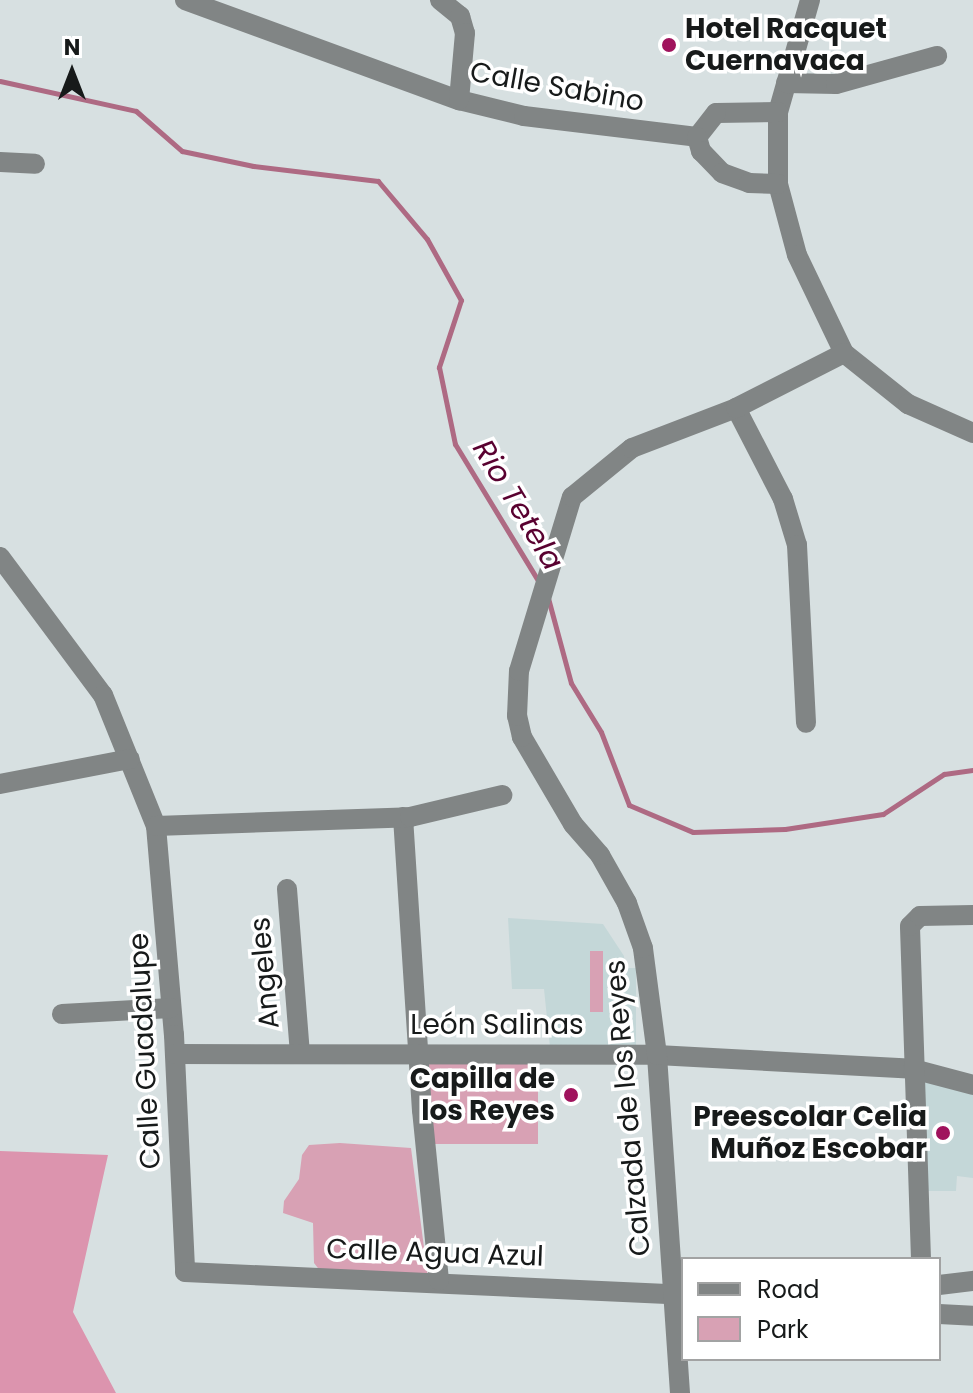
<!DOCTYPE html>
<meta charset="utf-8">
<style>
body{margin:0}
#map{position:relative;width:973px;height:1393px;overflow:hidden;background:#d7e0e1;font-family:Poppins,sans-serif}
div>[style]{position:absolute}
.built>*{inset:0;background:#c4d7d8}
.green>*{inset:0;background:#d8a1b4;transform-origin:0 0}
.forest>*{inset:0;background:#dc94ae}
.stream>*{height:5px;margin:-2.5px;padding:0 2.5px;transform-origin:2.5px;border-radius:2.5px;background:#ae6a83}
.minor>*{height:20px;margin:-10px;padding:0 10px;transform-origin:10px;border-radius:10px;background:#818585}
.dots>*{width:22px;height:22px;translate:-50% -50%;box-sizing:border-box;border:4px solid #fff;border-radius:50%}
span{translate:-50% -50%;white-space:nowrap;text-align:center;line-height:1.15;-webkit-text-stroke:7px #fff;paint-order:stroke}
.poi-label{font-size:28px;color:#171a1a;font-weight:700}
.left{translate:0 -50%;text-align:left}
.right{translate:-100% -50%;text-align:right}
.street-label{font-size:28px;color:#171a1a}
.water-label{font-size:30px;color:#590130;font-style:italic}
.legend{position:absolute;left:681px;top:1257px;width:260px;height:104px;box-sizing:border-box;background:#fff;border:2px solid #a2a3a3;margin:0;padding:10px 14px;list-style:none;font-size:24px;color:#171a1a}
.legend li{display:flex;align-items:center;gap:16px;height:40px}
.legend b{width:40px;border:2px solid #a2a3a3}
.north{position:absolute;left:32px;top:32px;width:80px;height:80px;-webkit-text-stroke:6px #fff;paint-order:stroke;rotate:0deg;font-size:22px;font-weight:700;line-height:32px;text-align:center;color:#171a1a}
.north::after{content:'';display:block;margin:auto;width:28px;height:36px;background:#171a1a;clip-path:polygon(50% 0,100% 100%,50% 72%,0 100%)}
</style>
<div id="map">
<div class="built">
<i style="clip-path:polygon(508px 918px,603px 924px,624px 956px,625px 968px,636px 968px,636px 1045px,550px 1047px,544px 989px,512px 989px)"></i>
<i style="clip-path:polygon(913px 1069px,973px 1090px,973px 1178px,957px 1176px,956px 1191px,913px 1191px)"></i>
</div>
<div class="green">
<i style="left:603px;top:951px;width:61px;height:13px;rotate:90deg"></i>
<i style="left:424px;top:1059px;width:114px;height:85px"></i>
<i style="clip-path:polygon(340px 1143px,411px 1148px,428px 1278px,325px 1277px,314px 1263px,313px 1223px,283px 1213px,284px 1201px,299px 1179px,302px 1155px,309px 1145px)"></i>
</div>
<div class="forest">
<i style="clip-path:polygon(0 1151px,108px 1155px,73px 1312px,116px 1393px,0 1393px)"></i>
</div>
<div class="stream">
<i style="left:0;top:81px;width:139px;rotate:12.4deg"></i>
<i style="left:136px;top:111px;width:61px;rotate:41deg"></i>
<i style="left:182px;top:151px;width:73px;rotate:11.9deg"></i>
<i style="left:253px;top:166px;width:126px;rotate:6.8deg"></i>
<i style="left:378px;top:181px;width:76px;rotate:49.8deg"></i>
<i style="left:427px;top:239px;width:70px;rotate:60.9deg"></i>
<i style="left:461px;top:300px;width:71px;rotate:108.2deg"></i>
<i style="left:439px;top:367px;width:79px;rotate:78.3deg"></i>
<i style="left:455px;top:444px;width:162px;rotate:58.7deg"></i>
<i style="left:548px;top:598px;width:88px;rotate:74.9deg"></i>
<i style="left:571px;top:683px;width:57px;rotate:58.5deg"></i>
<i style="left:601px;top:732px;width:78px;rotate:69deg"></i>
<i style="left:629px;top:805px;width:69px;rotate:22.9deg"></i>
<i style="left:693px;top:832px;width:92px;rotate:-1.9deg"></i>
<i style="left:785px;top:829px;width:99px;rotate:-8.7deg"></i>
<i style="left:883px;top:814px;width:73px;rotate:-33.3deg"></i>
<i style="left:944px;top:774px;width:29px;rotate:-8deg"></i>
</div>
<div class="minor">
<i style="left:185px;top:0;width:292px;rotate:20.1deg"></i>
<i style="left:459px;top:100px;width:67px;rotate:13.8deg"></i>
<i style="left:524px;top:116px;width:174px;rotate:6.9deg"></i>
<i style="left:440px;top:0;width:26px;rotate:39deg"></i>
<i style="left:460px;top:16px;width:18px;rotate:74deg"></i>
<i style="left:465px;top:33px;width:67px;rotate:95.1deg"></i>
<i style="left:810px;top:0;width:116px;rotate:105.9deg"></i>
<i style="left:778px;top:112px;width:72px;rotate:90deg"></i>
<i style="left:778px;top:184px;width:73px;rotate:75deg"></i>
<i style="left:797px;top:255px;width:109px;rotate:64.4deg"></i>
<i style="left:844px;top:353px;width:82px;rotate:38.6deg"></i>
<i style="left:908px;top:404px;width:71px;rotate:24deg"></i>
<i style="left:786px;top:83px;width:50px;rotate:1.1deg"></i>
<i style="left:836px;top:84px;width:105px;rotate:-15.5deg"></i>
<i style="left:778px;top:112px;width:62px;rotate:179.1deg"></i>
<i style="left:716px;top:113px;width:31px;rotate:128deg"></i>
<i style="left:697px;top:137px;width:15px;rotate:74deg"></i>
<i style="left:701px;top:151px;width:30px;rotate:46deg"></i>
<i style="left:722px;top:173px;width:29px;rotate:20deg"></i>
<i style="left:749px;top:183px;width:29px;rotate:2deg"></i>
<i style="left:0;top:162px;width:35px;rotate:3deg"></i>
<i style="left:736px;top:408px;width:102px;rotate:62.7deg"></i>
<i style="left:783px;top:499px;width:48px;rotate:73.1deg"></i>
<i style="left:797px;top:545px;width:178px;rotate:87.1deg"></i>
<i style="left:0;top:557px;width:172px;rotate:53.3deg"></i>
<i style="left:103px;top:695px;width:141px;rotate:68deg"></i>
<i style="left:156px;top:826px;width:210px;rotate:85.1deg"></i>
<i style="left:174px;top:1035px;width:237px;rotate:87.3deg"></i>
<i style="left:185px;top:1272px;width:499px;rotate:2.6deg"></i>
<i style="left:0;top:784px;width:132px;rotate:-10.9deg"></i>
<i style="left:403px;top:817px;width:294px;rotate:86.3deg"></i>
<i style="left:422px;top:1110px;width:171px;rotate:84.3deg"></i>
<i style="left:156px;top:826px;width:254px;rotate:-2deg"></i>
<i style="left:410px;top:817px;width:95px;rotate:-13.4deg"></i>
<i style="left:287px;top:889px;width:165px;rotate:85.5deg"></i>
<i style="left:62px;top:1014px;width:109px;rotate:-3.2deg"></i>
<i style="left:175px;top:1054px;width:482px;rotate:0.1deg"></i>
<i style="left:657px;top:1055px;width:256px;rotate:3.1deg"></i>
<i style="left:913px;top:1069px;width:62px;rotate:14.9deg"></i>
<i style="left:921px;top:1259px;width:333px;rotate:-91.9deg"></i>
<i style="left:910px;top:926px;width:14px;rotate:-45deg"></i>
<i style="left:920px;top:916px;width:53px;rotate:-1.1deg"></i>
<i style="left:939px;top:1285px;width:34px;rotate:-7deg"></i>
<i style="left:939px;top:1314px;width:34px;rotate:3deg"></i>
<i style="left:680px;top:1393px;width:339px;rotate:-93.9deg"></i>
<i style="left:657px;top:1055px;width:108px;rotate:-97.5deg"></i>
<i style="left:643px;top:948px;width:48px;rotate:-109.6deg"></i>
<i style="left:627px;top:903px;width:55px;rotate:-119.4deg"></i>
<i style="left:600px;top:855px;width:41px;rotate:-131.1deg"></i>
<i style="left:573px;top:824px;width:101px;rotate:-120.4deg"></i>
<i style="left:522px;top:737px;width:22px;rotate:-103deg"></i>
<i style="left:517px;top:716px;width:45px;rotate:-87.5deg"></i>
<i style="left:519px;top:671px;width:182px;rotate:-73.1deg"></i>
<i style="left:572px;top:497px;width:77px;rotate:-39.2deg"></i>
<i style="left:632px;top:448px;width:111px;rotate:-21deg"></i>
<i style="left:736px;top:408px;width:121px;rotate:-27deg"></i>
</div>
<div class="dots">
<i style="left:669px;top:45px;background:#a0135d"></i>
<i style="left:571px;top:1095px;background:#a0135d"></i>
<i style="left:943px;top:1133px;background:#a0135d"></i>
</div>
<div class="poi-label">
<span class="left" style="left:685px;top:45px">Hotel Racquet<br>Cuernavaca</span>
<span class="right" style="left:555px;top:1095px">Capilla de<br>los Reyes</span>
<span class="right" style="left:927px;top:1133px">Preescolar Celia<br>Muñoz Escobar</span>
</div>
<div class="street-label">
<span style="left:557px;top:87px;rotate:10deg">Calle Sabino</span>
<span style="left:265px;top:973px;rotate:-95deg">Angeles</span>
<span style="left:497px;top:1025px">León Salinas</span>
<span style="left:145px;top:1051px;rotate:-93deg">Calle Guadalupe</span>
<span style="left:628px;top:1108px;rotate:-95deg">Calzada de los Reyes</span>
<span style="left:435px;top:1253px;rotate:2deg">Calle Agua Azul</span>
</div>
<div class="water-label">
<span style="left:518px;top:505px;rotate:59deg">Rio Tetela</span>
</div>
<ul class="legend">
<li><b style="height:10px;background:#818585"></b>Road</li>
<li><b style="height:22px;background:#d8a1b4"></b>Park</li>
</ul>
<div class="north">N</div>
</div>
